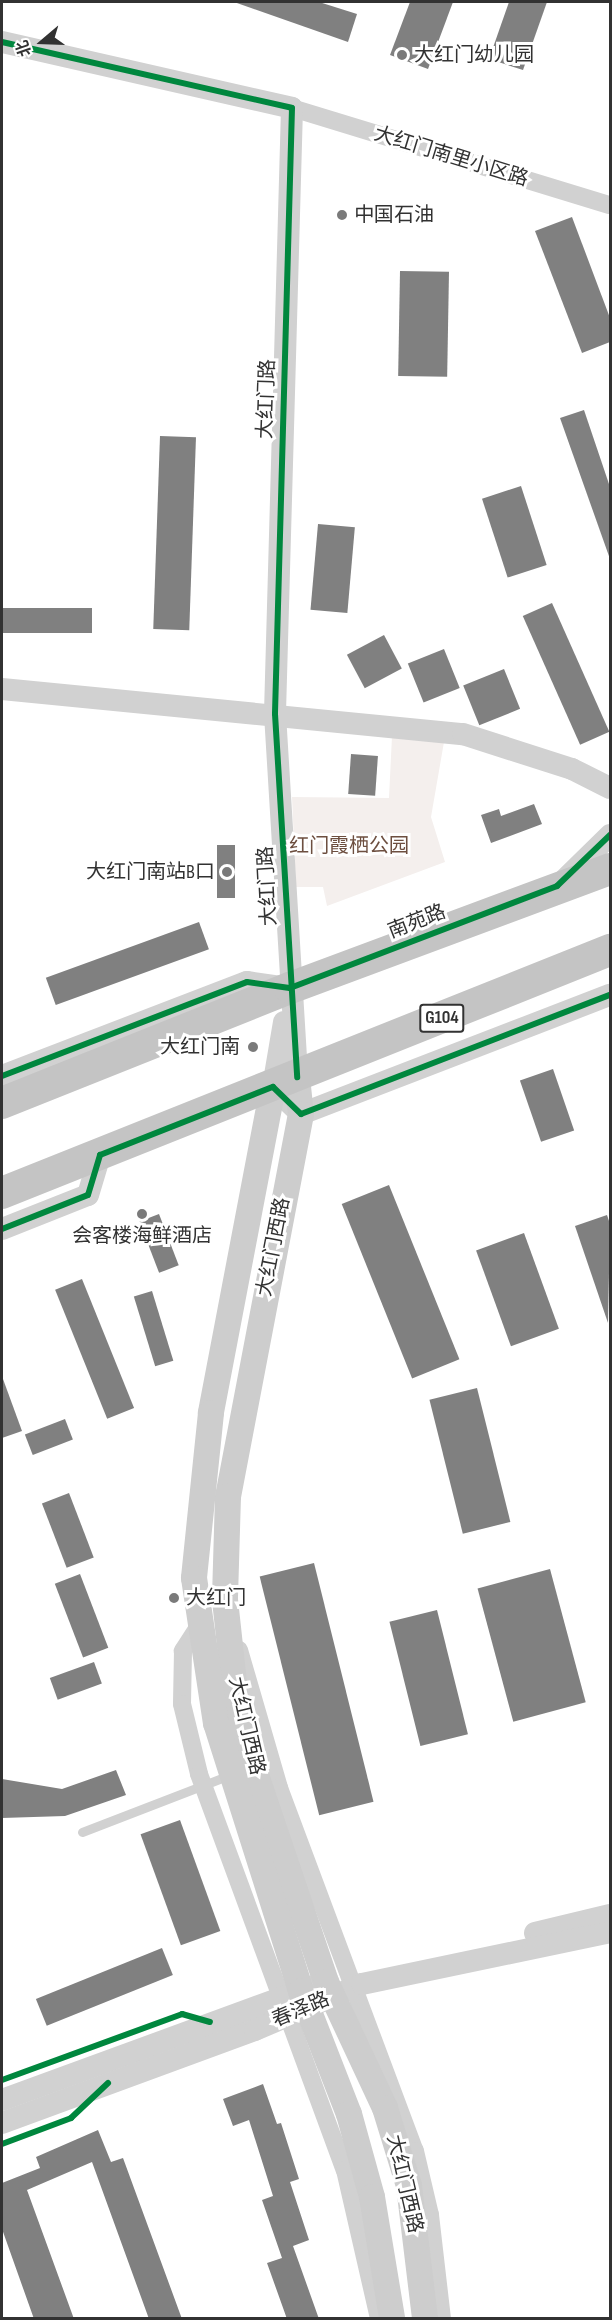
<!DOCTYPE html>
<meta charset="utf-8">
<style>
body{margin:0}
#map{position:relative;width:612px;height:2320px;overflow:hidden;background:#fff;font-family:"Sofia Sans Condensed","Noto Sans SC",sans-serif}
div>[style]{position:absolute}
.green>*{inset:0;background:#f4efed}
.building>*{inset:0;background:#808080;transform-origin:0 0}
.service>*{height:9px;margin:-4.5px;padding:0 4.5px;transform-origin:4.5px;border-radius:4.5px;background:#d1d1d1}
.minor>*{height:18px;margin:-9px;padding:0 9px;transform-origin:9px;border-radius:9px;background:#d1d1d1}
.tertiary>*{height:22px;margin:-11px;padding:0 11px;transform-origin:11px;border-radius:11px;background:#d1d1d1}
.secondary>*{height:26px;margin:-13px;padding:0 13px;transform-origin:13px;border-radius:13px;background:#cdcdcd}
.trunk>*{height:32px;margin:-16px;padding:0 16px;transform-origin:16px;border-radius:16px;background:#c4c4c4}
.cycleway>*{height:6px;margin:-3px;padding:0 3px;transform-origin:3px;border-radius:3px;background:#00873e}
.dots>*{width:16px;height:16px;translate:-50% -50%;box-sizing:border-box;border:3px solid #fff;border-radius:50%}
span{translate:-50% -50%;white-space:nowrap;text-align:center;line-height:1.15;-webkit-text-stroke:6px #fff;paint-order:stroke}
.shield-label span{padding:2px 4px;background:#fff;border:2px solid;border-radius:4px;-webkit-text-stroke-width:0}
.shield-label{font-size:18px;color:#323232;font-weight:700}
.poi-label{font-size:20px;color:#323232}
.left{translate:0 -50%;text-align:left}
.right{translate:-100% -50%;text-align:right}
.street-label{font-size:20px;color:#323232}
.park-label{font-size:20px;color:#6d4f40}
.frame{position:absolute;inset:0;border:3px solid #323232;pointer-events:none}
.north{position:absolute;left:12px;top:12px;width:60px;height:60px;-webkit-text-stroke:4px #fff;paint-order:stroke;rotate:251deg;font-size:16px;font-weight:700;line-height:24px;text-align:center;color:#323232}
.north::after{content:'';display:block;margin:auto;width:21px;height:27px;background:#323232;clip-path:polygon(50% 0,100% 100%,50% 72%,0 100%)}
</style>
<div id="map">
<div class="green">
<i style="clip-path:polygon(392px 736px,444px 742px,431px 817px,445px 862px,327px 906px,323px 887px,296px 887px,292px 797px,389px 798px)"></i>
</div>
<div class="building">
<i style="clip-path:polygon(234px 2px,319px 2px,357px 14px,348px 42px)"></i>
<i style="clip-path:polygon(410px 2px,453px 2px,428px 69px,390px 55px)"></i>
<i style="clip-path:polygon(509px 2px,547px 2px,523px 70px,489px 59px)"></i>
<i style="clip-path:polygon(572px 217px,610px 318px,610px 342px,582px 353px,535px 231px)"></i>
<i style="left:400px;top:271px;width:49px;height:105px;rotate:1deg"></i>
<i style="clip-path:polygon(584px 410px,610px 487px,610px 559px,560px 418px)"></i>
<i style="left:160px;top:436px;width:36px;height:193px;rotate:2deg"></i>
<i style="left:521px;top:486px;width:83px;height:41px;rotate:72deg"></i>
<i style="left:318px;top:524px;width:37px;height:86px;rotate:5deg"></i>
<i style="left:552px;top:603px;width:141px;height:32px;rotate:66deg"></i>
<i style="left:2px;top:608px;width:90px;height:25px"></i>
<i style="left:384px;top:635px;width:38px;height:42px;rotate:62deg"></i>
<i style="left:444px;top:649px;width:42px;height:39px;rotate:68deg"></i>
<i style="left:504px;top:669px;width:43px;height:44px;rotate:68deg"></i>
<i style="left:351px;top:754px;width:27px;height:40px;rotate:4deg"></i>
<i style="clip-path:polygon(534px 804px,542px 824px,491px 843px,481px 815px,499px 809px,501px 816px)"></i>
<i style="left:217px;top:845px;width:18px;height:53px"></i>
<i style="left:199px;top:922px;width:29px;height:163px;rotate:70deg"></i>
<i style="left:553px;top:1069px;width:65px;height:35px;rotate:71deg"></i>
<i style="left:389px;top:1185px;width:188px;height:51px;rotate:68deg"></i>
<i style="left:159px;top:1214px;width:55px;height:21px;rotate:69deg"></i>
<i style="clip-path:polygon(607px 1215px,610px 1224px,608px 1323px,575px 1226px)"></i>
<i style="left:524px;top:1233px;width:102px;height:51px;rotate:70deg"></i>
<i style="left:82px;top:1279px;width:139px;height:29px;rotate:68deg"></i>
<i style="left:152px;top:1291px;width:73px;height:19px;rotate:73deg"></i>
<i style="clip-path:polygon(3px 1379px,22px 1431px,2px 1438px,2px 1380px)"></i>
<i style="left:477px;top:1388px;width:138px;height:49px;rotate:76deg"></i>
<i style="left:65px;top:1419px;width:22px;height:43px;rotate:69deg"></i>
<i style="left:69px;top:1493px;width:69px;height:29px;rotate:69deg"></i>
<i style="left:314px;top:1563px;width:246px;height:56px;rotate:76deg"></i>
<i style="left:550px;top:1569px;width:138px;height:75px;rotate:75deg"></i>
<i style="left:80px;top:1574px;width:79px;height:27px;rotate:69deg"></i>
<i style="left:437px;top:1610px;width:128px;height:49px;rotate:76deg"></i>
<i style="left:94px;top:1662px;width:23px;height:47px;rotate:70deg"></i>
<i style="clip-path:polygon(116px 1770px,126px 1795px,65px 1816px,2px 1818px,2px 1779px,62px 1789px)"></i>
<i style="left:180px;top:1820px;width:118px;height:42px;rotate:70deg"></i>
<i style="left:162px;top:1948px;width:29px;height:136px;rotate:68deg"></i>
<i style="clip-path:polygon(263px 2084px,277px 2124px,281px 2123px,299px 2179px,290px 2182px,309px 2240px,293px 2246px,319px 2319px,287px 2319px,267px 2263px,282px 2258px,262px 2200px,273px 2196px,249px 2120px,233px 2126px,223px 2099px)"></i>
<i style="clip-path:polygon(98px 2130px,111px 2162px,123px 2158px,182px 2319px,149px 2319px,92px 2162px,27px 2190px,74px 2319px,34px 2319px,2px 2229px,2px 2183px,40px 2168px,36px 2157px)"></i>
</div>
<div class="service">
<i style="left:82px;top:1832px;width:159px;rotate:-21.1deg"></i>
</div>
<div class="minor">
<i style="left:292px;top:108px;width:332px;rotate:17deg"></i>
<i style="left:199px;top:1626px;width:30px;rotate:123deg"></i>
<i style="left:183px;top:1651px;width:53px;rotate:91.1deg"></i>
<i style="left:182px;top:1704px;width:72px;rotate:76.3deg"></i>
<i style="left:199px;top:1774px;width:422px;rotate:69.8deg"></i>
<i style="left:345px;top:2170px;width:152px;rotate:77.1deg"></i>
<i style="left:239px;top:1650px;width:144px;rotate:73.8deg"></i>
<i style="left:279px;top:1788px;width:388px;rotate:69.5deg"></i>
<i style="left:415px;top:2151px;width:66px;rotate:76.8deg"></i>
<i style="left:430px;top:2215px;width:104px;rotate:83.4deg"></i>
</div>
<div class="tertiary">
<i style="left:2px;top:42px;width:297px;rotate:12.8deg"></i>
<i style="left:292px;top:108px;width:606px;rotate:91.61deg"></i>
<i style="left:275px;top:714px;width:364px;rotate:86.5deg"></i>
<i style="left:2px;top:689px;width:463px;rotate:5.6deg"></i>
<i style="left:463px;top:734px;width:114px;rotate:17.8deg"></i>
<i style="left:572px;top:769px;width:42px;rotate:26.6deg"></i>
<i style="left:560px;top:884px;width:70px;rotate:-44.4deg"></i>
<i style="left:284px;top:1022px;width:66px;rotate:99.6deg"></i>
<i style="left:273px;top:1087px;width:39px;rotate:44deg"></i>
<i style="left:301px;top:1114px;width:331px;rotate:-21.1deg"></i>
<i style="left:2px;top:1076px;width:262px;rotate:-21deg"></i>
<i style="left:247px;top:982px;width:41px;rotate:8.3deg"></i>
<i style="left:2px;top:1229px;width:92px;rotate:-21.6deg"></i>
<i style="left:88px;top:1195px;width:42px;rotate:-73.3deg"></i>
<i style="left:535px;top:1933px;width:77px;rotate:-13.5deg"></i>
<i style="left:2px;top:2100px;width:334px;rotate:-20.1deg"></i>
<i style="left:2px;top:2123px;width:270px;rotate:-20.2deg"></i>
<i style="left:255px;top:2030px;width:116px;rotate:-23.3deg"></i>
<i style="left:362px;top:1984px;width:253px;rotate:-11.8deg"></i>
</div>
<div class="secondary">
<i style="left:297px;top:1077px;width:37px;rotate:84deg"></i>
<i style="left:301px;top:1114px;width:389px;rotate:100.8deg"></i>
<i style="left:228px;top:1496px;width:104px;rotate:91.7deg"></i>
<i style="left:225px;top:1600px;width:103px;rotate:83.8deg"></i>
<i style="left:236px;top:1702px;width:76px;rotate:74.7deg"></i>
<i style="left:256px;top:1775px;width:219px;rotate:71.3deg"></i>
<i style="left:326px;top:1982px;width:139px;rotate:64.9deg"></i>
<i style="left:385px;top:2108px;width:82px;rotate:72.9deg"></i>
<i style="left:409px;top:2186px;width:133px;rotate:83.1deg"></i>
<i style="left:273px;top:1087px;width:332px;rotate:100.8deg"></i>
<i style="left:211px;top:1413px;width:166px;rotate:95.9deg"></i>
<i style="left:194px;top:1578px;width:147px;rotate:81.4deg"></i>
<i style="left:216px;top:1723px;width:281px;rotate:72.4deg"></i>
<i style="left:301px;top:1991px;width:132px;rotate:68.7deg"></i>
<i style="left:349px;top:2114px;width:86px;rotate:74.5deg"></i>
<i style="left:372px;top:2197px;width:123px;rotate:80.6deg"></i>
</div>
<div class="trunk">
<i style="left:2px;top:1103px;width:310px;rotate:-21.8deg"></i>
<i style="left:290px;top:988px;width:341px;rotate:-20.4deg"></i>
<i style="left:2px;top:1193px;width:655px;rotate:-21.79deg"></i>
</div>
<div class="cycleway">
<i style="left:2px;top:42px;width:297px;rotate:12.8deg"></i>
<i style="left:292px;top:108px;width:606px;rotate:91.61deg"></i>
<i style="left:275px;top:714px;width:364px;rotate:86.5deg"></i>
<i style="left:2px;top:1076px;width:262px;rotate:-21deg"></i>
<i style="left:247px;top:982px;width:43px;rotate:7.9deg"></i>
<i style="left:290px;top:988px;width:286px;rotate:-20.9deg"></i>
<i style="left:557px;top:886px;width:74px;rotate:-43.9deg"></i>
<i style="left:2px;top:1229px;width:92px;rotate:-21.6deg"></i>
<i style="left:88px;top:1195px;width:42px;rotate:-73.3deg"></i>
<i style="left:100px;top:1155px;width:186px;rotate:-21.5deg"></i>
<i style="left:273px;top:1087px;width:39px;rotate:44deg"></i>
<i style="left:301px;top:1114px;width:331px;rotate:-21.1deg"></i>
<i style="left:2px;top:2080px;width:192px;rotate:-20.1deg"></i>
<i style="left:182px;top:2014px;width:29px;rotate:16deg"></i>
<i style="left:2px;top:2144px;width:74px;rotate:-20.6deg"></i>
<i style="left:71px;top:2118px;width:51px;rotate:-43.4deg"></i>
</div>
<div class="dots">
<i style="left:402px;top:55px;background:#7a7a7a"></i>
<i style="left:342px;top:215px;background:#7a7a7a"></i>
<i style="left:227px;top:872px;background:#7a7a7a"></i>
<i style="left:253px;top:1047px;background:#7a7a7a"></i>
<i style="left:142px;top:1214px;background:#7a7a7a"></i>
<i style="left:174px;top:1598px;background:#7a7a7a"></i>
</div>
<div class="shield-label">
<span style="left:442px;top:1018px">G104</span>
</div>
<div class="poi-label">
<span class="left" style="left:414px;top:55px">大红门幼儿园</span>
<span class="left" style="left:354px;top:215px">中国石油</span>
<span class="right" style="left:215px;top:872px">大红门南站B口</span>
<span class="right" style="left:240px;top:1047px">大红门南</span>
<span style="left:142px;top:1236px">会客楼海鲜酒店</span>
<span class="left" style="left:186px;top:1598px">大红门</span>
</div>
<div class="street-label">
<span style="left:451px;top:157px;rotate:17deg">大红门南里小区路</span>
<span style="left:267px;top:399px;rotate:-88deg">大红门路</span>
<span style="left:268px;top:886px;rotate:-93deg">大红门路</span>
<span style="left:417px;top:922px;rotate:-21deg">南苑路</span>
<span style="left:274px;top:1247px;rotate:-79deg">大红门西路</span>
<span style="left:246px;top:1726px;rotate:77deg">大红门西路</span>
<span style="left:301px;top:2010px;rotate:-23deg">春泽路</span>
<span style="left:404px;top:2184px;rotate:77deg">大红门西路</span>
</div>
<div class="park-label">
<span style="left:349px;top:846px">红门霞栖公园</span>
</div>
<div class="frame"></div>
<div class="north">北</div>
</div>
